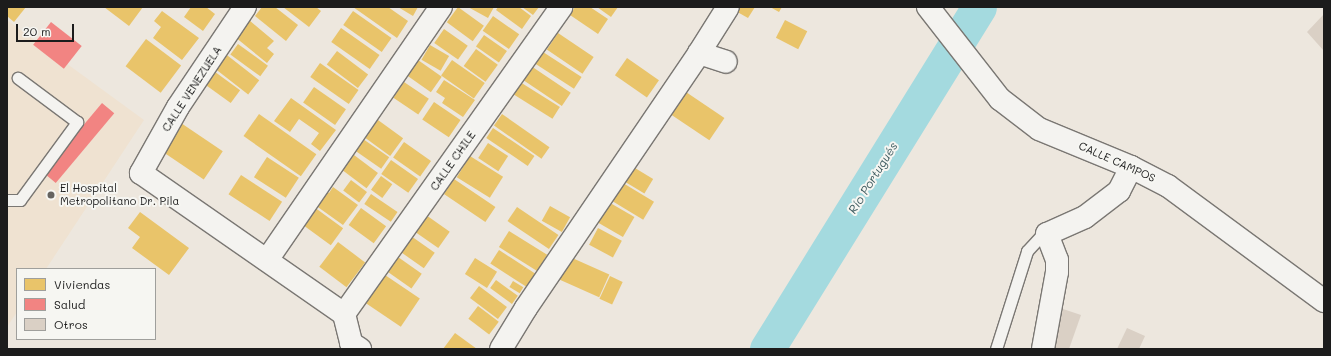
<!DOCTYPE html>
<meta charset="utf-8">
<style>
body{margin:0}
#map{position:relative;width:1331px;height:356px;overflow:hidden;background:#ede7de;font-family:Mali,sans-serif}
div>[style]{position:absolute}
.built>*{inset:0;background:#efe2d1}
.homes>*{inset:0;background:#e9c46a;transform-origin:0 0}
.health>*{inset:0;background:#f28482;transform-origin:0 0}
.river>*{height:35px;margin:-17.5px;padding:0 17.5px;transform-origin:17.5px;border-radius:17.5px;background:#a4dadf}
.building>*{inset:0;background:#dad0c5}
.roads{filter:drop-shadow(1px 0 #7a7773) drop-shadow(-1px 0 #7a7773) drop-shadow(0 1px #7a7773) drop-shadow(0 -1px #7a7773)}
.lane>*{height:11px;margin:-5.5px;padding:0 5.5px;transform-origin:5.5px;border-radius:5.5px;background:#f4f3f0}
.street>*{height:22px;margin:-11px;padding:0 11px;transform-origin:11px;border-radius:11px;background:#f4f3f0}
.dots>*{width:11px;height:11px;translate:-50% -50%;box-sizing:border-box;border:2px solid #f6f6f2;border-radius:50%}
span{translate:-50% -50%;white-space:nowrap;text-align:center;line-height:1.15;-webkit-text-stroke:4px #f6f6f2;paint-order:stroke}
.street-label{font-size:11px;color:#1c1c1c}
.poi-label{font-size:11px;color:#1c1c1c}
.left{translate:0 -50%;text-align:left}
.water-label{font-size:12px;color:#405d61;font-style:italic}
.frame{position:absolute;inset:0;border:8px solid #1c1c1c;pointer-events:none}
.legend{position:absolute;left:16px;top:268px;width:140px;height:72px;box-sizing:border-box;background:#f6f6f2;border:1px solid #9f9f9c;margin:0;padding:5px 7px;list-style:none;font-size:12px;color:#1c1c1c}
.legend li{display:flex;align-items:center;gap:8px;height:20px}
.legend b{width:20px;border:1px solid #9f9f9c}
.scale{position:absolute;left:16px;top:24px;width:58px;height:18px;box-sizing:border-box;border:2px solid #1c1c1c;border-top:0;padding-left:5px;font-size:12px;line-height:14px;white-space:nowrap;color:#1c1c1c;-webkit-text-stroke:3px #f6f6f2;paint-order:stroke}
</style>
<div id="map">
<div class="built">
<i style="clip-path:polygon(7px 20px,144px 120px,46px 269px,17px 269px,17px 312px,7px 327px)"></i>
</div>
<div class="homes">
<i style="clip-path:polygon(7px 7px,26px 7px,14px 22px,7px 16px)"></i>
<i style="clip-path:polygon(104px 7px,143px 7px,129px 26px)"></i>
<i style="clip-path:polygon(191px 7px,206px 7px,215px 14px,203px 31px,184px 17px)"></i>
<i style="clip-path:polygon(262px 7px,275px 7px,298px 25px,286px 41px,255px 16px)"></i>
<i style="clip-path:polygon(283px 7px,316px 7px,321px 11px,309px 27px)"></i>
<i style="clip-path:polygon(353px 7px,388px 7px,408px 21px,397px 38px)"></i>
<i style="clip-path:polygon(398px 7px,418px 7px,413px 16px)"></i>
<i style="left:458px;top:7px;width:32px;height:19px;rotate:36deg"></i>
<i style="clip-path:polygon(468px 7px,494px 7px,488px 18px)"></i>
<i style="clip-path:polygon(498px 7px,519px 7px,531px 16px,522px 29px,496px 10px)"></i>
<i style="clip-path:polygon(522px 7px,539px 7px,533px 15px)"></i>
<i style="clip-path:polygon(575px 7px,590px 7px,608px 19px,598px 34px,570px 15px)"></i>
<i style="clip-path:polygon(597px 7px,618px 7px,611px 17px)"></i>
<i style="clip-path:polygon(734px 7px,755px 7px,748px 18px,732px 9px)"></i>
<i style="clip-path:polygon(770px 7px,782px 7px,779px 12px)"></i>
<i style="clip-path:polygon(162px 11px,199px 38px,182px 60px,153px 38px,161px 27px,154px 21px)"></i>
<i style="left:353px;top:11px;width:47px;height:17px;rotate:35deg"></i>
<i style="left:493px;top:16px;width:32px;height:18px;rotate:35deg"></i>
<i style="clip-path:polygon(249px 20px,274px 41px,267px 48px,274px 54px,267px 63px,235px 37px)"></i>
<i style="left:785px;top:20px;width:25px;height:20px;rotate:27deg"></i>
<i style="left:341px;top:28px;width:47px;height:17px;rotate:35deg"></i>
<i style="left:444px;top:29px;width:29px;height:17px;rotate:35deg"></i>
<i style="left:558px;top:33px;width:43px;height:20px;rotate:34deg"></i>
<i style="left:484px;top:35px;width:28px;height:14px;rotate:35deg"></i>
<i style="left:146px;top:39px;width:44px;height:34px;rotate:37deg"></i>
<i style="left:238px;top:44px;width:37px;height:13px;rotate:36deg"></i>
<i style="left:430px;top:45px;width:22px;height:17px;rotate:30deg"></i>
<i style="left:476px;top:49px;width:27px;height:21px;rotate:36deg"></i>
<i style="left:337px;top:51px;width:39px;height:17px;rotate:37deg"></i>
<i style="left:223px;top:52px;width:46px;height:18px;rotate:38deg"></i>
<i style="left:543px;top:52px;width:46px;height:14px;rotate:33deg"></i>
<i style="left:627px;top:58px;width:39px;height:21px;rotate:35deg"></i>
<i style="left:418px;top:60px;width:29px;height:19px;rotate:35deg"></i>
<i style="left:452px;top:60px;width:40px;height:19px;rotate:35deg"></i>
<i style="left:320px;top:63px;width:47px;height:17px;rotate:35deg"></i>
<i style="left:531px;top:66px;width:48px;height:16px;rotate:34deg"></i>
<i style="left:211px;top:69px;width:36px;height:16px;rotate:36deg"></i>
<i style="clip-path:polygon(444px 80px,475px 100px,463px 117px,442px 103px,445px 98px,436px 92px)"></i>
<i style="left:404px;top:82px;width:30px;height:19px;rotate:34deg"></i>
<i style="left:520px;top:82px;width:47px;height:14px;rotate:32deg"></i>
<i style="left:314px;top:87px;width:39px;height:19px;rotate:35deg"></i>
<i style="left:683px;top:90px;width:50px;height:27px;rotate:34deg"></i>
<i style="clip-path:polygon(291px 98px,336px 130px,320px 151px,311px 144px,319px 133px,299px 119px,290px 132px,274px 121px)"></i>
<i style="left:434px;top:102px;width:32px;height:21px;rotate:34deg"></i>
<i style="left:259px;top:114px;width:70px;height:27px;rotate:35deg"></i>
<i style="left:502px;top:114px;width:58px;height:14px;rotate:35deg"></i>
<i style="left:378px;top:120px;width:31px;height:22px;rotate:36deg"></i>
<i style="left:178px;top:121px;width:54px;height:34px;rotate:34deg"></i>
<i style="left:493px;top:128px;width:50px;height:12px;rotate:34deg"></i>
<i style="left:363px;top:139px;width:32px;height:14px;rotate:35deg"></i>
<i style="left:404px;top:142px;width:33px;height:19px;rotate:35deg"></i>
<i style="left:488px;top:143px;width:24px;height:18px;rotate:33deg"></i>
<i style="left:354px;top:155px;width:30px;height:19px;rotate:37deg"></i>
<i style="left:470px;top:156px;width:39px;height:25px;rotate:32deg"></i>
<i style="left:267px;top:157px;width:38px;height:24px;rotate:33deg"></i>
<i style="left:391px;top:160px;width:33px;height:17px;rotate:35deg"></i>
<i style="left:630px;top:165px;width:27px;height:17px;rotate:31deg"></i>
<i style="left:241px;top:175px;width:49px;height:23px;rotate:33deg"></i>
<i style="left:381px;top:176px;width:14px;height:17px;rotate:36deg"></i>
<i style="left:454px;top:179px;width:50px;height:18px;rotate:34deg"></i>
<i style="left:351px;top:180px;width:20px;height:13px;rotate:37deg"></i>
<i style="left:618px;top:180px;width:42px;height:21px;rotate:31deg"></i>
<i style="clip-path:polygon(333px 187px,358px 205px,343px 225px,315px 205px,326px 191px,329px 193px)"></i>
<i style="left:371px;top:194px;width:32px;height:12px;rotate:34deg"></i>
<i style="left:605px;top:200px;width:34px;height:23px;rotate:30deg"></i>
<i style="left:550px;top:206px;width:23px;height:17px;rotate:29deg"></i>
<i style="left:314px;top:207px;width:36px;height:21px;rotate:36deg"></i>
<i style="left:517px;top:207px;width:50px;height:17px;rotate:34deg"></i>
<i style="left:361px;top:208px;width:31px;height:21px;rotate:36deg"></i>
<i style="clip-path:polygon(140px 212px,189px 248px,169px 275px,132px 248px,140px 237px,128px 228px)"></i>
<i style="left:426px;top:215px;width:29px;height:20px;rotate:35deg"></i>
<i style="left:598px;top:228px;width:27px;height:19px;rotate:28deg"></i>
<i style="left:509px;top:231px;width:45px;height:19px;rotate:32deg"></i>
<i style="left:411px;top:236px;width:29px;height:19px;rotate:35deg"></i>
<i style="left:338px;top:242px;width:34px;height:31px;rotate:37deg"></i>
<i style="left:499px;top:250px;width:43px;height:16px;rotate:33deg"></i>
<i style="left:398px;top:257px;width:29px;height:18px;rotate:35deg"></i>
<i style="left:570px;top:257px;width:43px;height:25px;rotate:24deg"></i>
<i style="left:475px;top:258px;width:26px;height:19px;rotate:32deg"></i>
<i style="left:385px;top:275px;width:42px;height:34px;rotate:34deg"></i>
<i style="left:610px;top:276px;width:14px;height:25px;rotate:25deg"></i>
<i style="left:496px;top:280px;width:27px;height:10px;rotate:36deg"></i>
<i style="left:513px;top:281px;width:12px;height:7px;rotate:31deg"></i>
<i style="left:479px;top:286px;width:35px;height:15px;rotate:37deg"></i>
<i style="left:478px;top:306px;width:26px;height:16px;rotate:37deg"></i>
<i style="clip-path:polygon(455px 333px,477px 349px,443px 349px)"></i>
</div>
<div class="health">
<i style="left:51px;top:22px;width:39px;height:29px;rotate:38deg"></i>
<i style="left:102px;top:103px;width:16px;height:91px;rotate:40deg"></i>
</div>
<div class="river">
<i style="left:767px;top:349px;width:402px;rotate:-58.2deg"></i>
</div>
<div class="building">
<i style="clip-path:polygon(1324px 14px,1324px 51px,1307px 32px)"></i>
<i style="clip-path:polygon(1063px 309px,1081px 315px,1069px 349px,1048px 349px)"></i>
<i style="clip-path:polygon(1127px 328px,1145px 336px,1139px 349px,1117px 349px)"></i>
</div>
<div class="roads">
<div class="lane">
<i style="left:7px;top:200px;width:13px"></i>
<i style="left:20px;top:200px;width:97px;rotate:-53.8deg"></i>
<i style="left:77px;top:122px;width:74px;rotate:-143.3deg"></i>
<i style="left:996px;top:349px;width:103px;rotate:-72.4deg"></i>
<i style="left:1027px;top:251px;width:19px;rotate:-47deg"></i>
<i style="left:1040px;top:237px;width:8px;rotate:-23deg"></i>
</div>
<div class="street">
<i style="left:245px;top:7px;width:120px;rotate:123.8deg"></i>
<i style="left:178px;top:107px;width:76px;rotate:119.3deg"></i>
<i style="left:141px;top:173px;width:247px;rotate:34.8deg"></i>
<i style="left:344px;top:314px;width:30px;rotate:76deg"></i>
<i style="left:351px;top:343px;width:11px;rotate:34deg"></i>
<i style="left:928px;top:7px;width:117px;rotate:52deg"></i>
<i style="left:1000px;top:99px;width:49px;rotate:37.6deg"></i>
<i style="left:1039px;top:129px;width:100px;rotate:22.4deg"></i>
<i style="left:1131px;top:167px;width:42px;rotate:27.2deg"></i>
<i style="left:1168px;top:186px;width:194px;rotate:36.4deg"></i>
<i style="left:699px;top:53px;width:28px;rotate:18deg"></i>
<i style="left:267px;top:260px;width:307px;rotate:-55.5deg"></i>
<i style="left:344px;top:314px;width:376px;rotate:-54.7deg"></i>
<i style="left:501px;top:349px;width:48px;rotate:-58.6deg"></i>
<i style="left:526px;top:308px;width:308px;rotate:-55.8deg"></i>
<i style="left:699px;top:53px;width:54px;rotate:-57.8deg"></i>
<i style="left:1043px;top:349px;width:78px;rotate:-79.7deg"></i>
<i style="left:1057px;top:272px;width:12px;rotate:-90deg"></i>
<i style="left:1057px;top:260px;width:28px;rotate:-111deg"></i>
<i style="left:1047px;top:234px;width:42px;rotate:-24.1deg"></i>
<i style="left:1085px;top:217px;width:43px;rotate:-37.4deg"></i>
<i style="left:1119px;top:191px;width:27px;rotate:-63deg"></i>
</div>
</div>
<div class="dots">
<i style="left:51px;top:195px;background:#656360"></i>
</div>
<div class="street-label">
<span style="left:192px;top:89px;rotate:-57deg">CALLE VENEZUELA</span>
<span style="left:453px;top:161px;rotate:-55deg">CALLE CHILE</span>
<span style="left:1117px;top:162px;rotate:24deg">CALLE CAMPOS</span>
</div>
<div class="poi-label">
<span class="left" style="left:60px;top:195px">El Hospital<br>Metropolitano Dr. Pila</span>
</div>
<div class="water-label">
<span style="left:873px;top:178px;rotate:-58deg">Río Portugués</span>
</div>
<div class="frame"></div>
<ul class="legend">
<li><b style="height:11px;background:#e9c46a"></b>Viviendas</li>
<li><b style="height:11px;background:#f28482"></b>Salud</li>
<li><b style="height:11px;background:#dad0c5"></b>Otros</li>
</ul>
<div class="scale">20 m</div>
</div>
